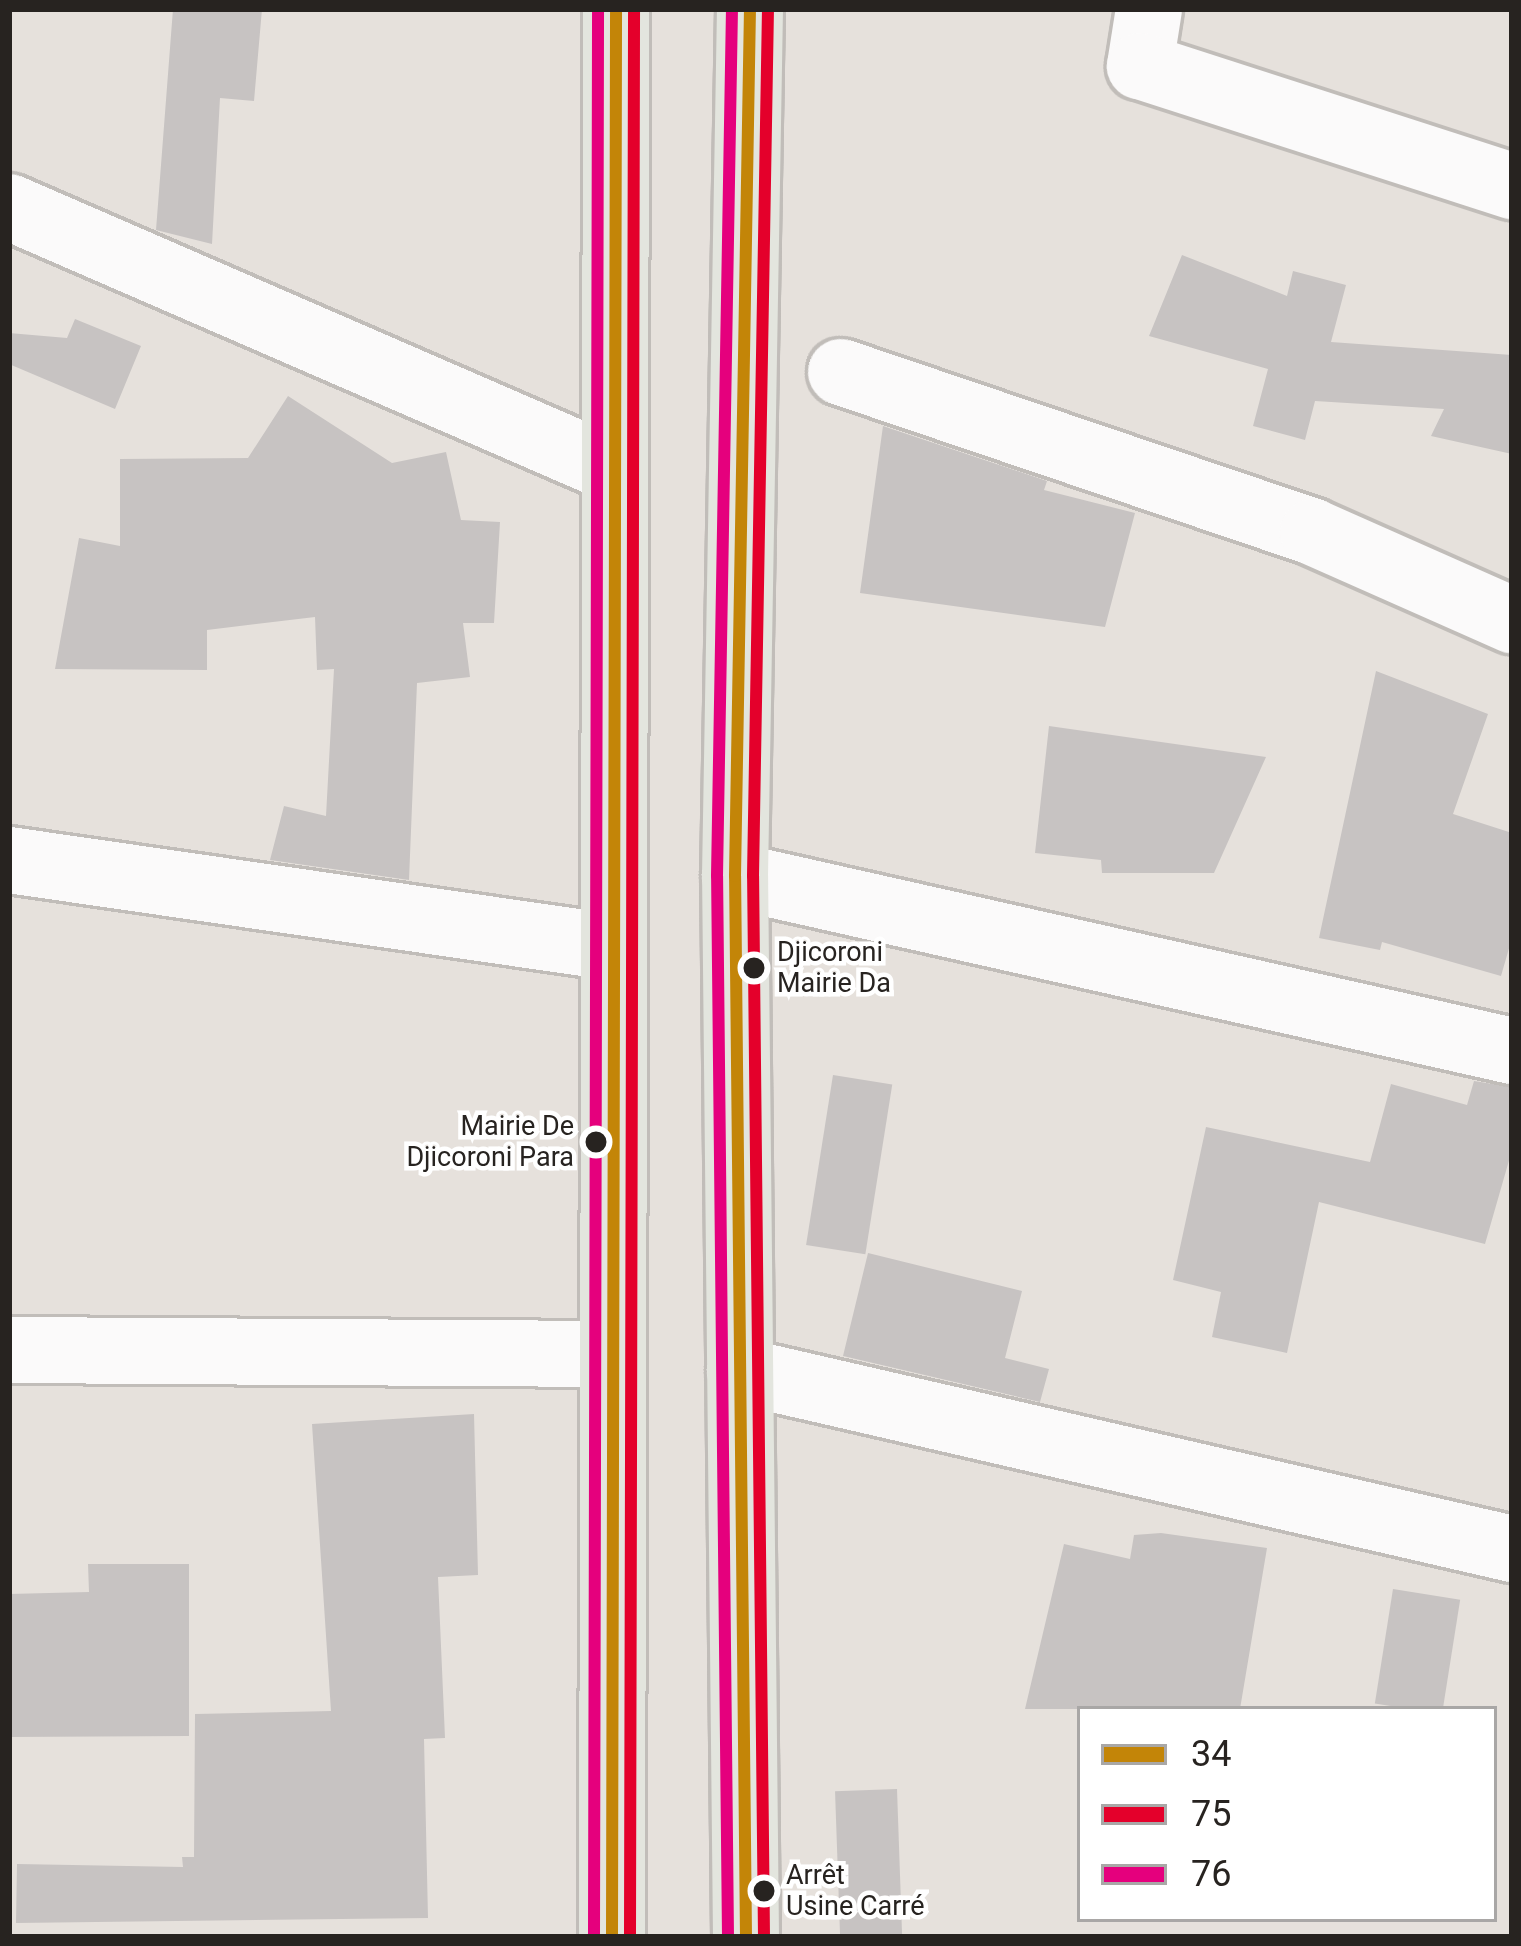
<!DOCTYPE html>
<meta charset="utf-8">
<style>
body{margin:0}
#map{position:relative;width:1521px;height:1946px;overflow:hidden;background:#e6e1dc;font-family:Roboto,sans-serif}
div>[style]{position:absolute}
.building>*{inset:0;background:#c7c3c2;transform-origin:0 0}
.roads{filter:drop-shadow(3px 0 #c1bdb9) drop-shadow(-3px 0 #c1bdb9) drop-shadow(0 3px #c1bdb9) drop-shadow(0 -3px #c1bdb9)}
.minor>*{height:66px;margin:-33px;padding:0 33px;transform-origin:33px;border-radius:33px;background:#fbfafa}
.trunk>*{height:66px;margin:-33px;padding:0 33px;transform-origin:33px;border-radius:33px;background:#e3e5de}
.bus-1>*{height:12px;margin:-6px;padding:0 6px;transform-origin:6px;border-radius:6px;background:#c38508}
.bus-2>*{height:12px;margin:-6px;padding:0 6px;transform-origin:6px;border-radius:6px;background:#e4002b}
.bus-3>*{height:12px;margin:-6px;padding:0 6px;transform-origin:6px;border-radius:6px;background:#e5007d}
.dots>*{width:33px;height:33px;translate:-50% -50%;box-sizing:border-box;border:6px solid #fff;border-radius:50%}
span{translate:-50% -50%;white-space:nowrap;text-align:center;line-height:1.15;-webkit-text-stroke:9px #fff;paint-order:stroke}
.bus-label{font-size:27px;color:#272320}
.left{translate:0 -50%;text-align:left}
.right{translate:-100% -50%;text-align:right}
.frame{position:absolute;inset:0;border:12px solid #272320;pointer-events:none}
.legend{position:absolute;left:1077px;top:1706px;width:420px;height:216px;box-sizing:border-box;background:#fff;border:3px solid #a9a7a6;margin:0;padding:15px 21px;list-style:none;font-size:36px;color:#272320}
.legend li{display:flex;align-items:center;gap:24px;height:60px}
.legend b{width:60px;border:3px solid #a9a7a6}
</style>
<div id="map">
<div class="building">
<i style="clip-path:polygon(173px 9px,262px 9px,254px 101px,220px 98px,212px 244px,156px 230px)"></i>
<i style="clip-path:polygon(1182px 255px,1287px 296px,1293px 271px,1346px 285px,1331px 342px,1512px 355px,1512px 454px,1431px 436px,1444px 409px,1315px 401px,1305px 440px,1253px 426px,1268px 369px,1149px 336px)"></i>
<i style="clip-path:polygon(75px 319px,141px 346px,115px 409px,9px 364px,9px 333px,67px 338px)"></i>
<i style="clip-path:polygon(288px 396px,392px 463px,446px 452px,461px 520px,500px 522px,494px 623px,463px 623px,470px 677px,417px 683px,409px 880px,270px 860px,284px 806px,326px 816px,334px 669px,317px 670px,315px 617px,207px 630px,207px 670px,55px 669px,79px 538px,120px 546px,120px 459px,248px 458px)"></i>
<i style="clip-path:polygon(883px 426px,1047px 481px,1044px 490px,1135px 513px,1105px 627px,860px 593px)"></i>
<i style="clip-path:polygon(1376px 671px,1488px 714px,1453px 814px,1512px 833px,1512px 938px,1501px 976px,1382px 942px,1380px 950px,1319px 938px)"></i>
<i style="clip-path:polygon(1049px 726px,1266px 757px,1214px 873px,1102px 873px,1101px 860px,1035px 853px)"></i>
<i style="left:833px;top:1075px;width:60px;height:172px;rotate:9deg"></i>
<i style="clip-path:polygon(1474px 1081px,1512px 1087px,1512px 1150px,1485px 1244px,1319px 1202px,1287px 1353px,1212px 1337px,1221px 1292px,1173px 1280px,1206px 1127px,1370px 1162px,1391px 1084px,1467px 1105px)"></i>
<i style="clip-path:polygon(868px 1253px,1022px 1291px,1005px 1358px,1049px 1369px,1040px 1402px,843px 1356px)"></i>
<i style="clip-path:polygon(474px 1414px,478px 1575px,438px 1577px,445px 1738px,424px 1739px,428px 1918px,16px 1923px,17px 1864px,183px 1867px,182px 1857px,194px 1857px,195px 1714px,331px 1711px,312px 1424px)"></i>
<i style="clip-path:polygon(1161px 1533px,1267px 1548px,1240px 1709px,1025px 1709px,1064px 1544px,1130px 1559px,1134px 1535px)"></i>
<i style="clip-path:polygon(88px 1564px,189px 1564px,189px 1736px,9px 1737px,9px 1594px,89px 1592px)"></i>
<i style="left:1393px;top:1589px;width:68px;height:116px;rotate:9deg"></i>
<i style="left:897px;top:1789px;width:148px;height:62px;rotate:88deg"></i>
</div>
<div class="roads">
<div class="minor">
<i style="left:1149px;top:9px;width:58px;rotate:99deg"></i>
<i style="left:1140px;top:66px;width:391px;rotate:17.9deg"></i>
<i style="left:9px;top:207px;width:657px;rotate:23.48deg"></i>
<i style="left:841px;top:372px;width:498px;rotate:18.7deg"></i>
<i style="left:1313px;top:532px;width:218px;rotate:23.9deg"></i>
<i style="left:9px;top:860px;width:608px;rotate:8.22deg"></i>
<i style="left:735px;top:876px;width:796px;rotate:12.69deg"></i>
<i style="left:9px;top:1350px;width:601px;rotate:0.38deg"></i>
<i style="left:740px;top:1371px;width:792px;rotate:12.98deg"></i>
</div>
<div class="trunk">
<i style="left:612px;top:1937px;width:1928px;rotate:-89.88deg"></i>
<i style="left:746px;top:1937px;width:1061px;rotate:-90.59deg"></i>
<i style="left:735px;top:876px;width:867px;rotate:-89.01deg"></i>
</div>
</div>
<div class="bus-1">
<i style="left:612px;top:1937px;width:1928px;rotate:-89.88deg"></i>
<i style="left:746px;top:1937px;width:1061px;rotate:-90.59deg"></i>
<i style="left:735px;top:876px;width:867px;rotate:-89.01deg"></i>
</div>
<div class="bus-2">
<i style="left:630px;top:1937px;width:1928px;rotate:-89.88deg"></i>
<i style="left:764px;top:1937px;width:1061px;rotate:-90.59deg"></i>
<i style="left:753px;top:876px;width:867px;rotate:-89.01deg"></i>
</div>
<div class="bus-3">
<i style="left:594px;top:1937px;width:1928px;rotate:-89.88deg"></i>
<i style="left:728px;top:1937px;width:1061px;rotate:-90.59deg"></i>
<i style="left:717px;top:876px;width:867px;rotate:-89.01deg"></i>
</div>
<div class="dots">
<i style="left:754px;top:968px;background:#272320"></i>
<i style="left:596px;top:1142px;background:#272320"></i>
<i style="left:764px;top:1891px;background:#272320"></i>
</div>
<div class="bus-label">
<span class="left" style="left:777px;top:968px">Djicoroni<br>Mairie Da</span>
<span class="right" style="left:574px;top:1142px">Mairie De<br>Djicoroni Para</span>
<span class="left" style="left:786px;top:1891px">Arrêt<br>Usine Carré</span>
</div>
<div class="frame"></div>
<ul class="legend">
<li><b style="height:15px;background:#c38508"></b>34</li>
<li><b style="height:15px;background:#e4002b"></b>75</li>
<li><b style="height:15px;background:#e5007d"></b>76</li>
</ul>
</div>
